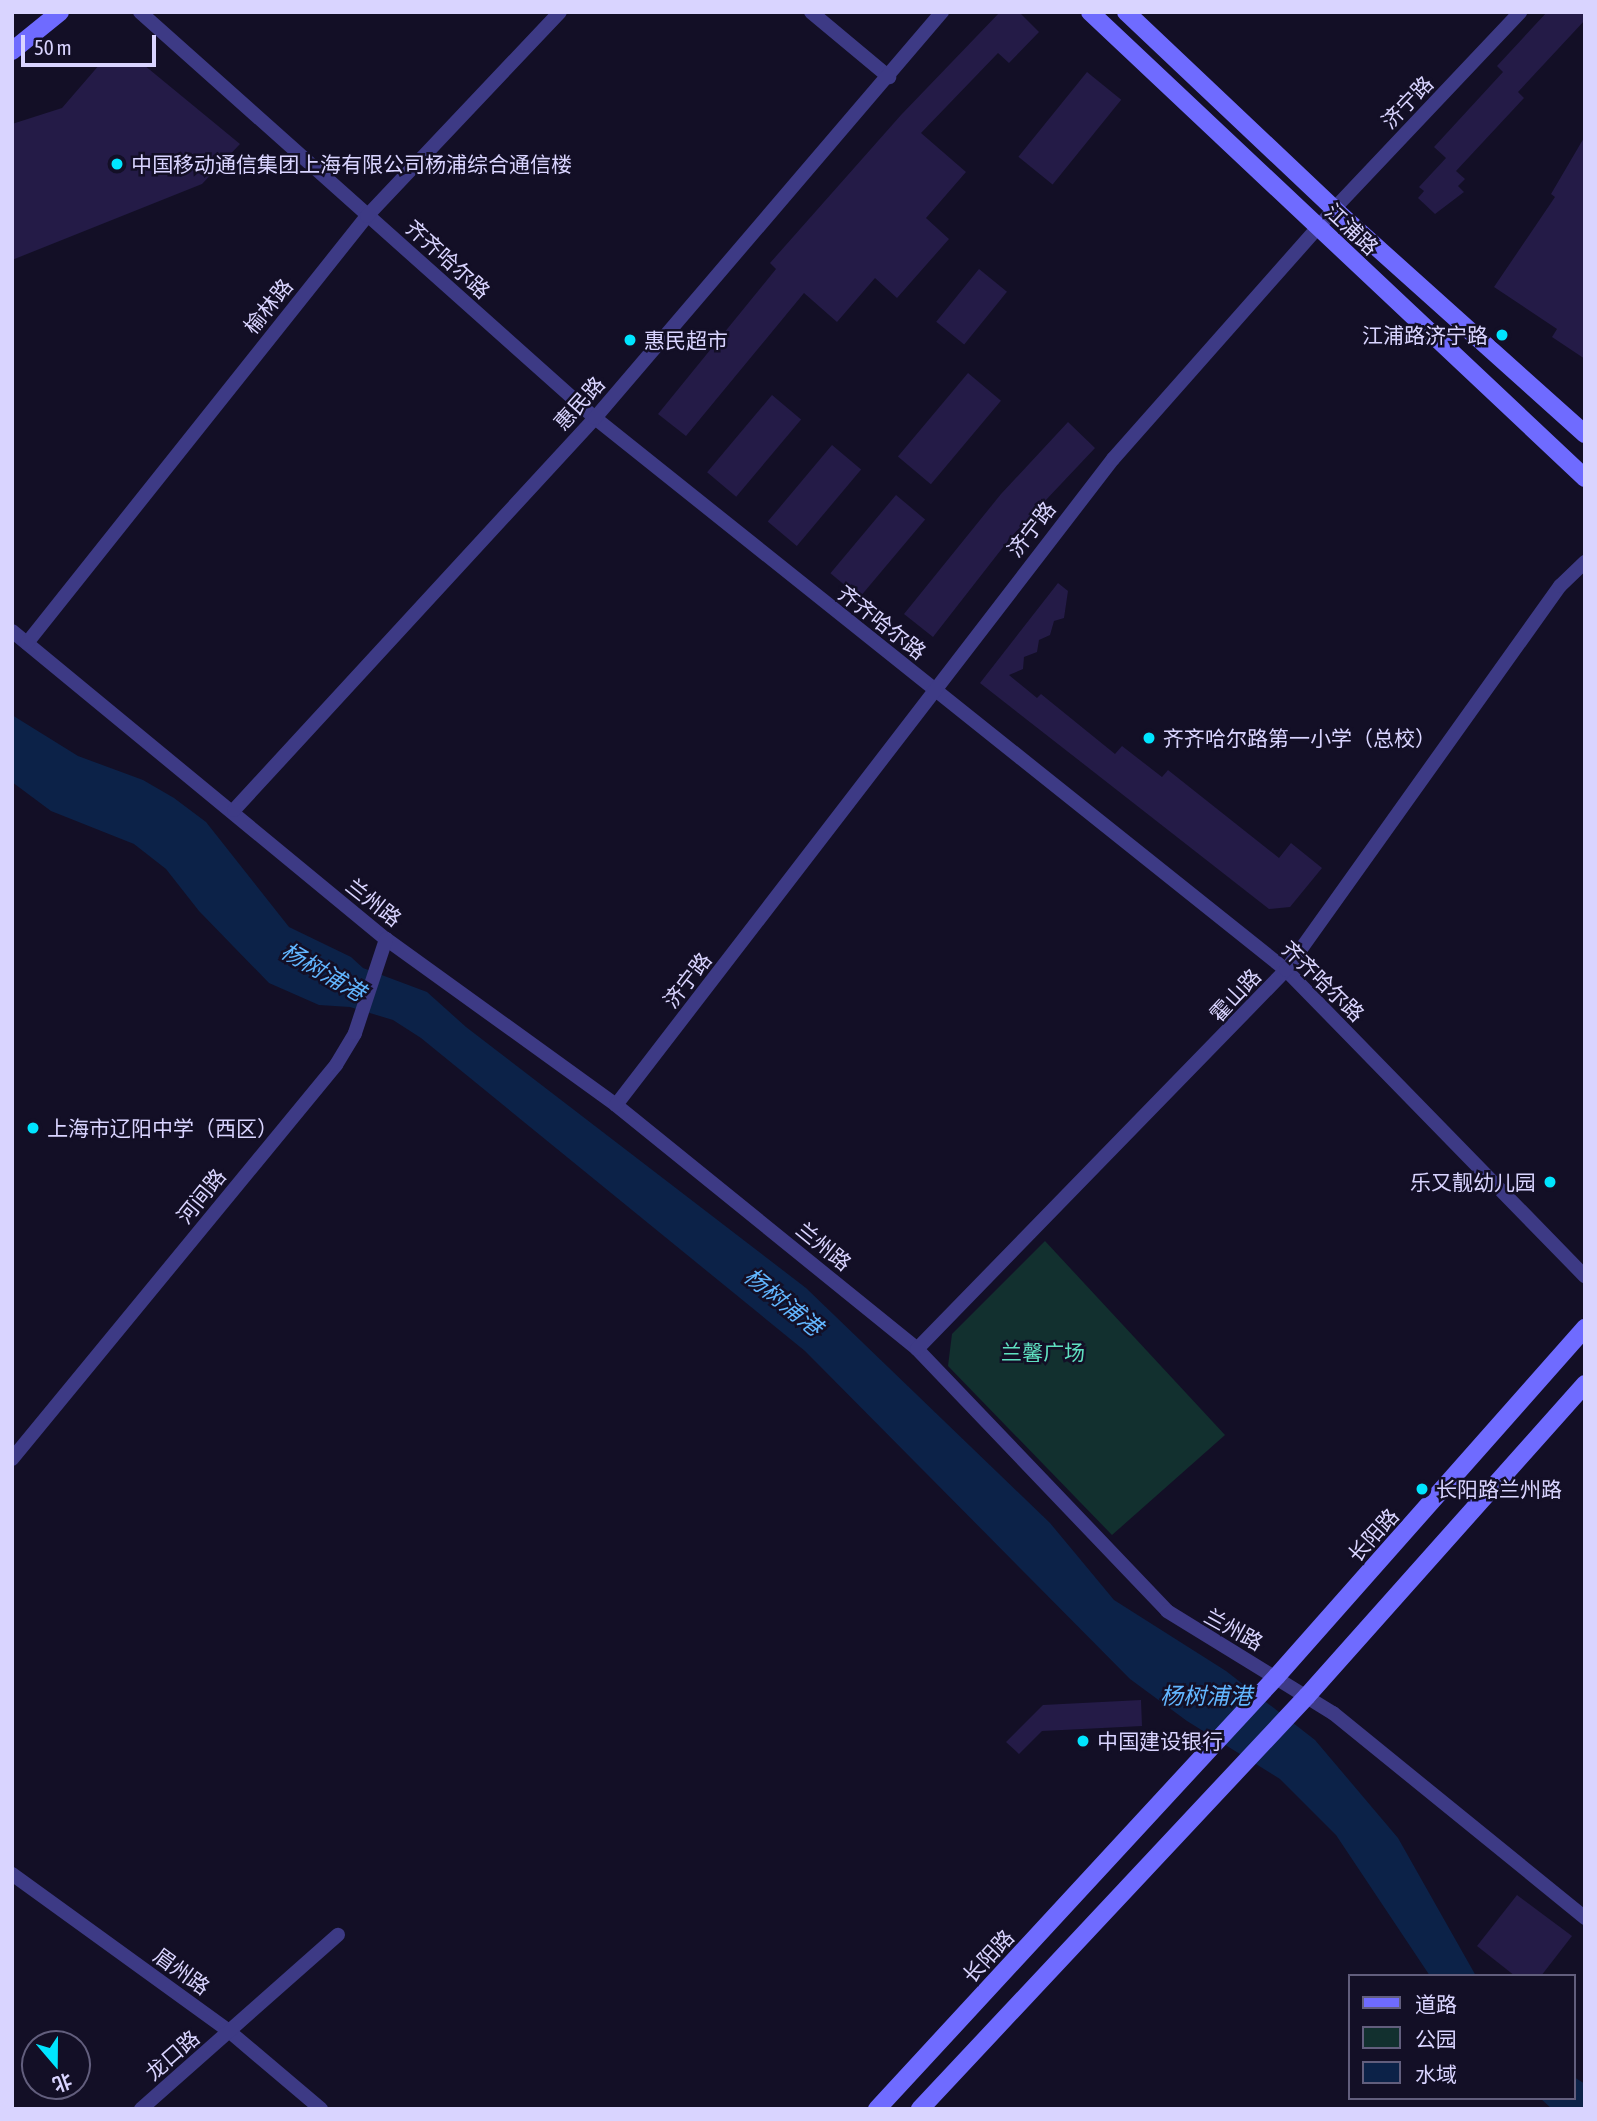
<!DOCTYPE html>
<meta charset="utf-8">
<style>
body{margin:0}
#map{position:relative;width:1597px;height:2121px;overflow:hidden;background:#130f26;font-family:"Asap Condensed","Noto Sans SC",sans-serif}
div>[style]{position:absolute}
.green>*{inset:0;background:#12302f}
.water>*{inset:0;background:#0c2248}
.building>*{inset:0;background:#241b47;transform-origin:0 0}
.street>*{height:14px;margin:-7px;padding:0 7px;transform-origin:7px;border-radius:7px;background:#3d3a85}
.secondary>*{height:18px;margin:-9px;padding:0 9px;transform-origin:9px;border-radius:9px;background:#6f6bff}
.dots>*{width:19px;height:19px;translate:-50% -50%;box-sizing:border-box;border:4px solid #130f26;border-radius:50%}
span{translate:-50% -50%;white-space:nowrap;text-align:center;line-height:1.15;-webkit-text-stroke:5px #130f26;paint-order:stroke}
.street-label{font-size:21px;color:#d9d4ff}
.poi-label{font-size:21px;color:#d9d4ff}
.left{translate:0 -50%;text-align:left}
.right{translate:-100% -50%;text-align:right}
.park-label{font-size:21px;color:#5fe0c0}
.water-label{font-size:23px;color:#62b6ff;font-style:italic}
.frame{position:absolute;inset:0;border:14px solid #d9d4ff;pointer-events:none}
.legend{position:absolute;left:1348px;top:1974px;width:228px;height:126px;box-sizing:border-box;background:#130f26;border:2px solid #625e7d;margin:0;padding:9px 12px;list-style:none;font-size:21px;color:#d9d4ff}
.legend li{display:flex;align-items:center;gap:14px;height:35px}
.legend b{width:35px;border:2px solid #625e7d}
.north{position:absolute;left:21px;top:2030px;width:70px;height:70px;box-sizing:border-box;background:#130f26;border:2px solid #625e7d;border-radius:50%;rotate:160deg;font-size:19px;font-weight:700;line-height:28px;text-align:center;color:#d9d4ff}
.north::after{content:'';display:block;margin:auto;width:24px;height:32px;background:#00e5ff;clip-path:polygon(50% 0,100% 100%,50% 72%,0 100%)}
.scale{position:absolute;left:21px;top:35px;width:135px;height:32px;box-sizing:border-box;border:4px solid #d9d4ff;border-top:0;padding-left:9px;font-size:21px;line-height:24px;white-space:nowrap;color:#d9d4ff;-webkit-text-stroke:5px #130f26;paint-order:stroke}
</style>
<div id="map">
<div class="green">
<i style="clip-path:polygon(1045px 1241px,1225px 1435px,1112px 1535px,948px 1366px,952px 1334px)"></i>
</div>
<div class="water">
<i style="clip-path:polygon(12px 715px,78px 756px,143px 780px,174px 798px,206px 822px,289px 927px,351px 957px,363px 968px,427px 992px,466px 1027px,806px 1288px,1050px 1523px,1114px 1600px,1226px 1671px,1315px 1740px,1398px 1838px,1476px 1976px,1430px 1976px,1336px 1835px,1280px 1779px,1187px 1721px,1130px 1679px,805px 1351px,421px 1038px,393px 1020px,350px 1007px,319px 1005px,269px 983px,199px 911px,166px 869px,134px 844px,51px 811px,12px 782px)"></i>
<i style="clip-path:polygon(1574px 2077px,1585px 2084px,1585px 2109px,1552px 2109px,1540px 2098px,1574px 2098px)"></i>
</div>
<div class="building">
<i style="clip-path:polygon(1000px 12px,1019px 12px,1039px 32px,1009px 63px,998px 53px,921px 133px,966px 172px,926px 218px,949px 239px,897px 298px,875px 278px,837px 322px,804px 293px,686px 436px,658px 414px,776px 269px,770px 263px,901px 115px)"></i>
<i style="clip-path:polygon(1547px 12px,1585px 12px,1585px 20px,1518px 92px,1524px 98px,1456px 171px,1465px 179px,1458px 186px,1464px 192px,1435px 214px,1418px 198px,1424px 191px,1419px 187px,1446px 158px,1434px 147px,1503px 72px,1497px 66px)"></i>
<i style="clip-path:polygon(100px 64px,144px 65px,240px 144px,202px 184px,12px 260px,12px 124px,62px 108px)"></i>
<i style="left:1087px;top:72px;width:44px;height:109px;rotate:39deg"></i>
<i style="clip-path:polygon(1585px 136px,1585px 359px,1552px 337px,1557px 329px,1494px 287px,1555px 197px,1551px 194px)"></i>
<i style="left:979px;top:269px;width:36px;height:68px;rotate:39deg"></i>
<i style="left:968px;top:373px;width:43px;height:109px;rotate:40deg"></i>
<i style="left:772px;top:395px;width:38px;height:101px;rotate:40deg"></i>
<i style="clip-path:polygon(1068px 422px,1095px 448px,1011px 537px,933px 637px,904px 614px,1001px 494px)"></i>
<i style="left:832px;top:445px;width:38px;height:100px;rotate:40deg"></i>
<i style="left:896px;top:495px;width:38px;height:102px;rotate:40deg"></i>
<i style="clip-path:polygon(1058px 583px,1068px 591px,1064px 618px,1054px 621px,1050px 635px,1039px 640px,1037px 652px,1024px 657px,1023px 669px,1009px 675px,1037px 698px,1041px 694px,1115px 754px,1122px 746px,1162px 777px,1168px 770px,1279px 858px,1291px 843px,1322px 868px,1290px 907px,1269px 909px,980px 683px)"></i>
<i style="clip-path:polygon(1141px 1700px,1142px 1726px,1042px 1731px,1019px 1754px,1006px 1742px,1043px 1705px)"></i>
<i style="clip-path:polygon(1517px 1895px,1572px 1936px,1541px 1976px,1515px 1976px,1477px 1946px)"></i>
</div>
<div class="street">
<i style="left:140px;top:12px;width:610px;rotate:41.74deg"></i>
<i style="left:595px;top:418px;width:884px;rotate:38.62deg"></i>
<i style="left:1286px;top:970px;width:428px;rotate:45.7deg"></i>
<i style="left:811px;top:12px;width:102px;rotate:39.8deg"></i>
<i style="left:12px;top:631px;width:484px;rotate:39.5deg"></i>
<i style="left:386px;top:939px;width:284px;rotate:35.8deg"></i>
<i style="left:616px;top:1105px;width:387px;rotate:39deg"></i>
<i style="left:917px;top:1349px;width:362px;rotate:46.3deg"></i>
<i style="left:1167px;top:1611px;width:195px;rotate:31.6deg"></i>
<i style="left:1333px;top:1713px;width:325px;rotate:39.1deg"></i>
<i style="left:27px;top:643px;width:546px;rotate:-51.47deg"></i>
<i style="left:367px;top:216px;width:281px;rotate:-46.6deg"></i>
<i style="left:234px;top:810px;width:533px;rotate:-47.36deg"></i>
<i style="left:595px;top:418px;width:534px;rotate:-49.48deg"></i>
<i style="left:616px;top:1105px;width:815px;rotate:-52.43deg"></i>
<i style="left:1113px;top:459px;width:334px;rotate:-48.5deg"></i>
<i style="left:1334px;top:209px;width:271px;rotate:-46.6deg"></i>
<i style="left:917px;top:1349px;width:529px;rotate:-45.77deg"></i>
<i style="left:1286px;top:970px;width:472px;rotate:-54.5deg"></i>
<i style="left:1560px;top:586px;width:35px;rotate:-44deg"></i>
<i style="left:12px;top:1459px;width:510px;rotate:-50.57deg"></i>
<i style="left:336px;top:1065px;width:37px;rotate:-59deg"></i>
<i style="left:355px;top:1033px;width:99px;rotate:-71.7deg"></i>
<i style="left:12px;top:1874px;width:269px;rotate:35.9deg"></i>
<i style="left:230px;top:2032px;width:119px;rotate:40.2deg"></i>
<i style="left:141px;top:2109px;width:263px;rotate:-41.5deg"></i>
</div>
<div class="secondary">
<i style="left:1090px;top:12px;width:680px;rotate:43.27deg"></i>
<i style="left:1126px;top:12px;width:286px;rotate:43.4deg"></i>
<i style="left:1334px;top:209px;width:337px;rotate:41.9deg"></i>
<i style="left:12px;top:51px;width:62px;rotate:-39.1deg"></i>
<i style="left:877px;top:2109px;width:589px;rotate:-47.27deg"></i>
<i style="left:1277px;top:1676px;width:465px;rotate:-48.5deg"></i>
<i style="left:920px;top:2109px;width:566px;rotate:-46.86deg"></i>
<i style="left:1307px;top:1696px;width:418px;rotate:-48.3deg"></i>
</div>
<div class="dots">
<i style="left:117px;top:164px;background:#00e5ff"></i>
<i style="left:1502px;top:335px;background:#00e5ff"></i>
<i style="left:630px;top:340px;background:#00e5ff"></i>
<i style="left:1149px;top:738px;background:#00e5ff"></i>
<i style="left:33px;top:1128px;background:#00e5ff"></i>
<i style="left:1550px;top:1182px;background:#00e5ff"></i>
<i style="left:1422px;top:1489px;background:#00e5ff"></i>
<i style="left:1083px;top:1741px;background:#00e5ff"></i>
</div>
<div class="street-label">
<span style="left:1407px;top:102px;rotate:-46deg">济宁路</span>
<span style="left:1352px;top:229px;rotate:43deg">江浦路</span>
<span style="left:448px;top:259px;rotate:42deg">齐齐哈尔路</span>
<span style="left:268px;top:306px;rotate:-51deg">榆林路</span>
<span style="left:579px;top:403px;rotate:-48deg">惠民路</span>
<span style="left:1031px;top:529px;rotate:-52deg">济宁路</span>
<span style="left:882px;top:622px;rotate:38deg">齐齐哈尔路</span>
<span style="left:374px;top:902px;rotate:38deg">兰州路</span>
<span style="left:687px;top:980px;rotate:-52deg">济宁路</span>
<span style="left:1323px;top:981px;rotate:44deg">齐齐哈尔路</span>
<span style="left:1235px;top:995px;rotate:-47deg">霍山路</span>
<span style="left:201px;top:1196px;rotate:-51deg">河间路</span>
<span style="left:824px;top:1246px;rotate:39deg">兰州路</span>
<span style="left:1373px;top:1535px;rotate:-48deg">长阳路</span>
<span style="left:1234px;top:1629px;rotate:29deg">兰州路</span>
<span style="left:988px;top:1956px;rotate:-47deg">长阳路</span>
<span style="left:182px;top:1971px;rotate:36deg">眉州路</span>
<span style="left:172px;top:2055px;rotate:-41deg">龙口路</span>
</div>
<div class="poi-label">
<span class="left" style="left:131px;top:164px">中国移动通信集团上海有限公司杨浦综合通信楼</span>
<span class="right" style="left:1488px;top:335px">江浦路济宁路</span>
<span class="left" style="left:644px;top:340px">惠民超市</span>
<span class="left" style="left:1163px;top:738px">齐齐哈尔路第一小学（总校）</span>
<span class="left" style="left:47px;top:1128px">上海市辽阳中学（西区）</span>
<span class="right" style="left:1536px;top:1182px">乐又靓幼儿园</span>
<span class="left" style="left:1436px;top:1489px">长阳路兰州路</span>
<span class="left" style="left:1097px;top:1741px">中国建设银行</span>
</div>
<div class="park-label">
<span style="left:1043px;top:1352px">兰馨广场</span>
</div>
<div class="water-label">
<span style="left:323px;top:972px;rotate:30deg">杨树浦港</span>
<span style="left:783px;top:1302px;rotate:39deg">杨树浦港</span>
<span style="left:1206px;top:1696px">杨树浦港</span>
</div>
<div class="frame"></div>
<ul class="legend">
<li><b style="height:9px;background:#6f6bff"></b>道路</li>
<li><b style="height:19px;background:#12302f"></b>公园</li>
<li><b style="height:19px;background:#0c2248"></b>水域</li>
</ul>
<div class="north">北</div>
<div class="scale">50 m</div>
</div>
